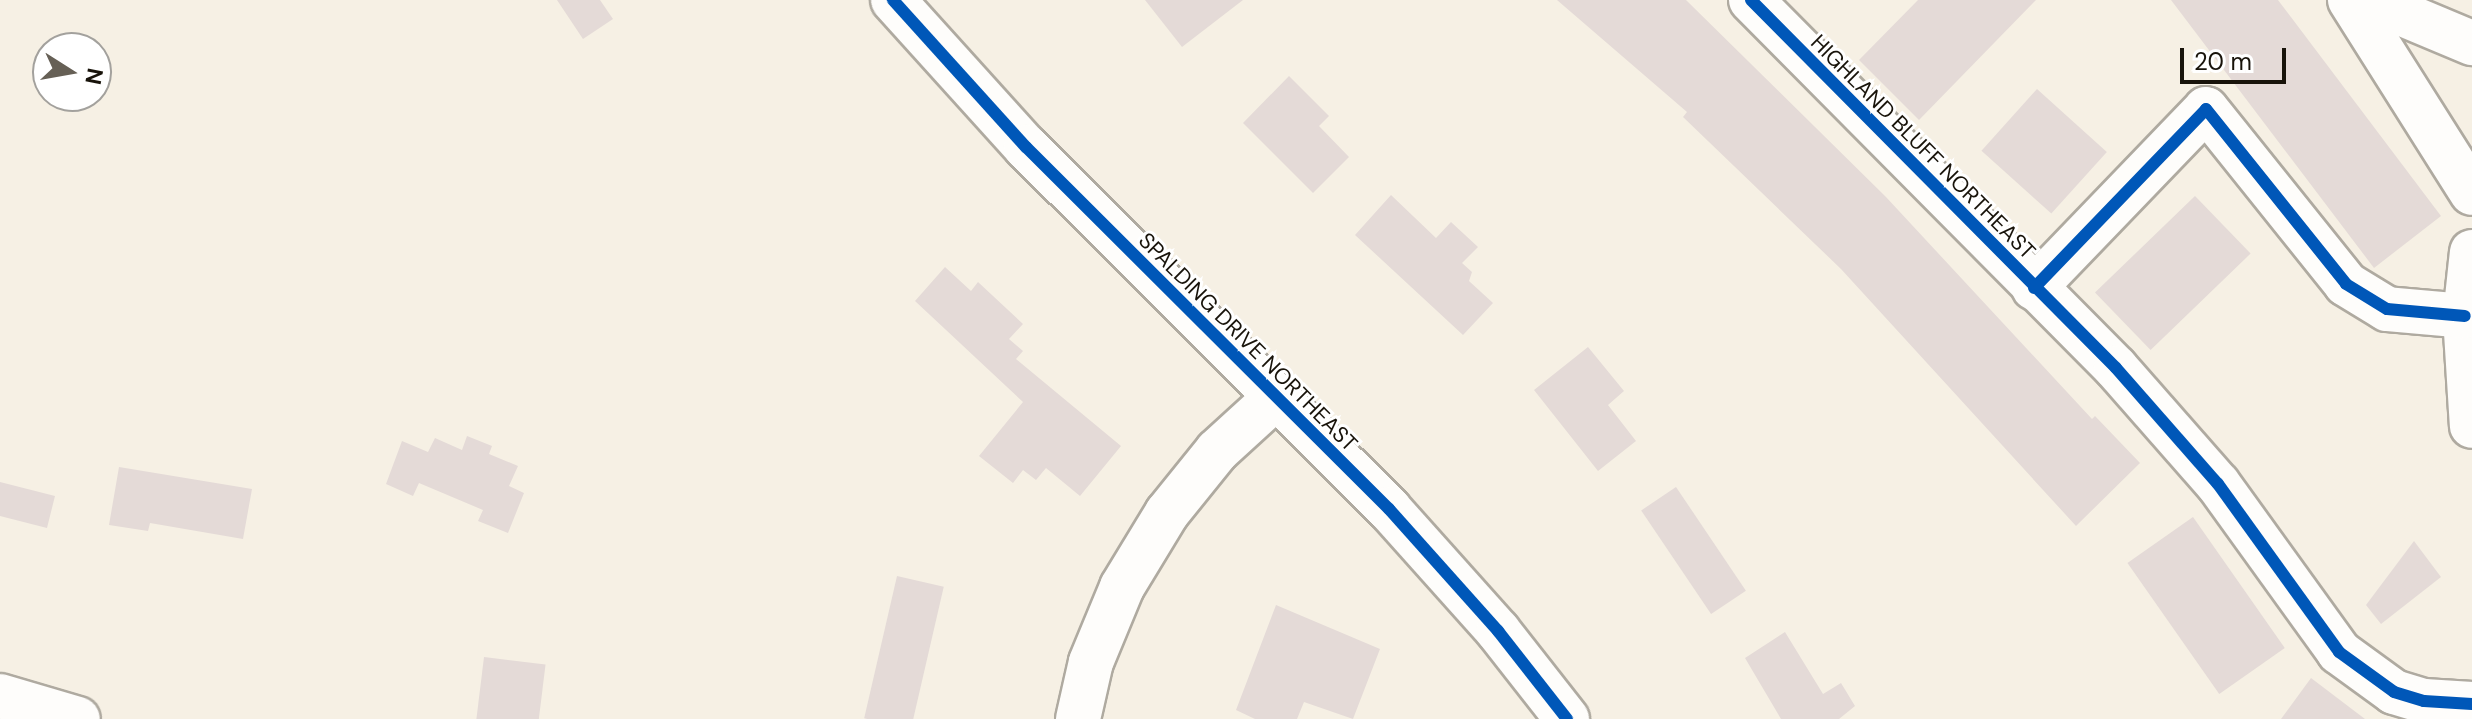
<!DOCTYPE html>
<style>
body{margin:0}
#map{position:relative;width:2472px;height:719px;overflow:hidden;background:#f6f0e4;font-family:"DM Sans",sans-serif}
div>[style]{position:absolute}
.building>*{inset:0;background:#e4dad7;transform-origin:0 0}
.roads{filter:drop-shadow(2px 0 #afaaa0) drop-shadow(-2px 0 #afaaa0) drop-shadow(0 2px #afaaa0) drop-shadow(0 -2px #afaaa0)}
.minor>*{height:44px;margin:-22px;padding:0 22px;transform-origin:22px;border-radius:22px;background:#fefdfb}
.cycleway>*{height:12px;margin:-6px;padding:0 6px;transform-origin:6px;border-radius:6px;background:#0057b8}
span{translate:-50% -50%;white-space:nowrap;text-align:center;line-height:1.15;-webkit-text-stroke:6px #fff;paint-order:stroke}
.street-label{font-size:22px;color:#18130a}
.north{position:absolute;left:32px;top:32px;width:80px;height:80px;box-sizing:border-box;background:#fff;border:2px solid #a3a19d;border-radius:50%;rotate:101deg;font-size:22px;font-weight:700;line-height:32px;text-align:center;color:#18130a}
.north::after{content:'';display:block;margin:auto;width:28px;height:36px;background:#666056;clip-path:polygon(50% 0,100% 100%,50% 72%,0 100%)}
.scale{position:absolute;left:2180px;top:48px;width:106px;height:36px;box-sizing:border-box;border:4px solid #18130a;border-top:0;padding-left:10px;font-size:24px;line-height:28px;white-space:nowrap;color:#18130a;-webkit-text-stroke:6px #fff;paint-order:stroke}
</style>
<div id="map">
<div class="building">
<i style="clip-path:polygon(557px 0,600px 0,613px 19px,583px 39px)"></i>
<i style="clip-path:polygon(1145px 0,1243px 0,1182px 47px)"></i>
<i style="clip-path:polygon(1557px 0,1686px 0,1886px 197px,2092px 419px,2095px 416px,2140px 463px,2076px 526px,1841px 269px,1683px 117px,1687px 112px)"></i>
<i style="clip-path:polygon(1918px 0,2036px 0,1919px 120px,1859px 60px)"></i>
<i style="clip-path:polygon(2171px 0,2278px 0,2441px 216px,2374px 268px)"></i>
<i style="clip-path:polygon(1289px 76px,1329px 116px,1319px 126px,1349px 157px,1313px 193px,1243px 123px)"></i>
<i style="left:2037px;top:89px;width:94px;height:83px;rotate:42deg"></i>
<i style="clip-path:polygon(1391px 195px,1436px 238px,1451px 222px,1478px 247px,1462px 263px,1472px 272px,1469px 281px,1493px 303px,1463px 335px,1355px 235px)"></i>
<i style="left:2195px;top:196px;width:80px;height:139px;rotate:46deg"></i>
<i style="clip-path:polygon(945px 267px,971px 291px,978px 282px,1023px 324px,1009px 339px,1023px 351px,1016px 359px,1121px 446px,1080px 496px,1046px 468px,1036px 480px,1023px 470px,1013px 483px,979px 456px,1023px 402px,915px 301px)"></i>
<i style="clip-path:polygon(1588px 347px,1624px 391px,1608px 405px,1636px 441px,1598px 471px,1534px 390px)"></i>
<i style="clip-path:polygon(467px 436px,492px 446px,489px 454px,518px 466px,509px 486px,524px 493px,508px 533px,478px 521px,483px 510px,419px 483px,413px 496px,386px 484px,402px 441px,428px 452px,435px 438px,462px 450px)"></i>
<i style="clip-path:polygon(119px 467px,252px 489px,243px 539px,150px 523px,148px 531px,109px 525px)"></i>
<i style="clip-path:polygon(0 482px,55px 496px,47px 528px,0 516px)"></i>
<i style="left:1676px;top:487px;width:125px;height:42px;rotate:56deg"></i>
<i style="left:2193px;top:517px;width:160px;height:80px;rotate:55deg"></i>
<i style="clip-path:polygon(2414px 541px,2441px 577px,2381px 624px,2366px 605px)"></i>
<i style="left:897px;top:576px;width:48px;height:146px;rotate:13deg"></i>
<i style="clip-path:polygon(1276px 605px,1380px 649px,1353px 719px,1304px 702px,1297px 719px,1255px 719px,1236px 710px)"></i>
<i style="clip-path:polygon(1785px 632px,1823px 694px,1841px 683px,1855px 706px,1839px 719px,1781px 719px,1745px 658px)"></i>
<i style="left:484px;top:657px;width:62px;height:63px;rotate:7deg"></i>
<i style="clip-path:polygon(2311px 678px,2365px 719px,2281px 719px)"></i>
</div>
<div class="roads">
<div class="minor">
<i style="left:893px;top:0;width:198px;rotate:47.9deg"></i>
<i style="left:1026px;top:147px;width:513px;rotate:44.92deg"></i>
<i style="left:1389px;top:509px;width:164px;rotate:48.2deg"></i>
<i style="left:1498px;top:631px;width:112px;rotate:51.9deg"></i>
<i style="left:1751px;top:0;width:518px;rotate:45.23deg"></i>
<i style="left:2116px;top:368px;width:154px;rotate:48.7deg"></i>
<i style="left:2218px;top:484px;width:207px;rotate:54.2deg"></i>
<i style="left:2339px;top:652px;width:68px;rotate:36deg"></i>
<i style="left:2394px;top:692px;width:31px;rotate:17deg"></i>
<i style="left:2424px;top:701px;width:48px;rotate:3.6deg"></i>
<i style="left:2350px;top:0;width:228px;rotate:57.7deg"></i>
<i style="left:2369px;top:0;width:112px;rotate:22.7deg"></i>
<i style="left:2472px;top:252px;width:64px;rotate:96.2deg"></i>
<i style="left:2465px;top:316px;width:110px;rotate:86.4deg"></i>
<i style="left:2034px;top:288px;width:248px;rotate:-46.1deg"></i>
<i style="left:2206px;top:109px;width:224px;rotate:51.3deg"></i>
<i style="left:2346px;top:284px;width:48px;rotate:31.4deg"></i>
<i style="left:2387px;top:309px;width:78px;rotate:5.1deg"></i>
<i style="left:0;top:696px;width:81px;rotate:16.4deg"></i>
<i style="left:1078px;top:719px;width:58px;rotate:-77.2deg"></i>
<i style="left:1091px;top:662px;width:81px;rotate:-67.5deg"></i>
<i style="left:1122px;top:587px;width:87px;rotate:-58.7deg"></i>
<i style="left:1167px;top:513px;width:80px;rotate:-51.1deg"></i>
<i style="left:1217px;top:451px;width:79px;rotate:-42.4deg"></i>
</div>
</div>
<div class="cycleway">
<i style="left:893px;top:0;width:198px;rotate:47.9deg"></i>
<i style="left:1026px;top:147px;width:513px;rotate:44.92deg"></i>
<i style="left:1389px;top:509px;width:164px;rotate:48.2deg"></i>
<i style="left:1498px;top:631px;width:112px;rotate:51.9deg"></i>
<i style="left:1751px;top:0;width:518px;rotate:45.23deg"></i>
<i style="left:2116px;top:368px;width:154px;rotate:48.7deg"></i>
<i style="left:2218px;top:484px;width:207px;rotate:54.2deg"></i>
<i style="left:2339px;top:652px;width:68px;rotate:36deg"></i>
<i style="left:2394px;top:692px;width:31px;rotate:17deg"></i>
<i style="left:2424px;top:701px;width:48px;rotate:3.6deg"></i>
<i style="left:2034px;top:288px;width:248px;rotate:-46.1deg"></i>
<i style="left:2206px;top:109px;width:224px;rotate:51.3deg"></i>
<i style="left:2346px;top:284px;width:48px;rotate:31.4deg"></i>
<i style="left:2387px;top:309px;width:78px;rotate:5.1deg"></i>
</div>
<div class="street-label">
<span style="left:1923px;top:147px;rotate:45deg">HIGHLAND BLUFF NORTHEAST</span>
<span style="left:1248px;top:342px;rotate:45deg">SPALDING DRIVE NORTHEAST</span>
</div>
<div class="north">N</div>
<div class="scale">20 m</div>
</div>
